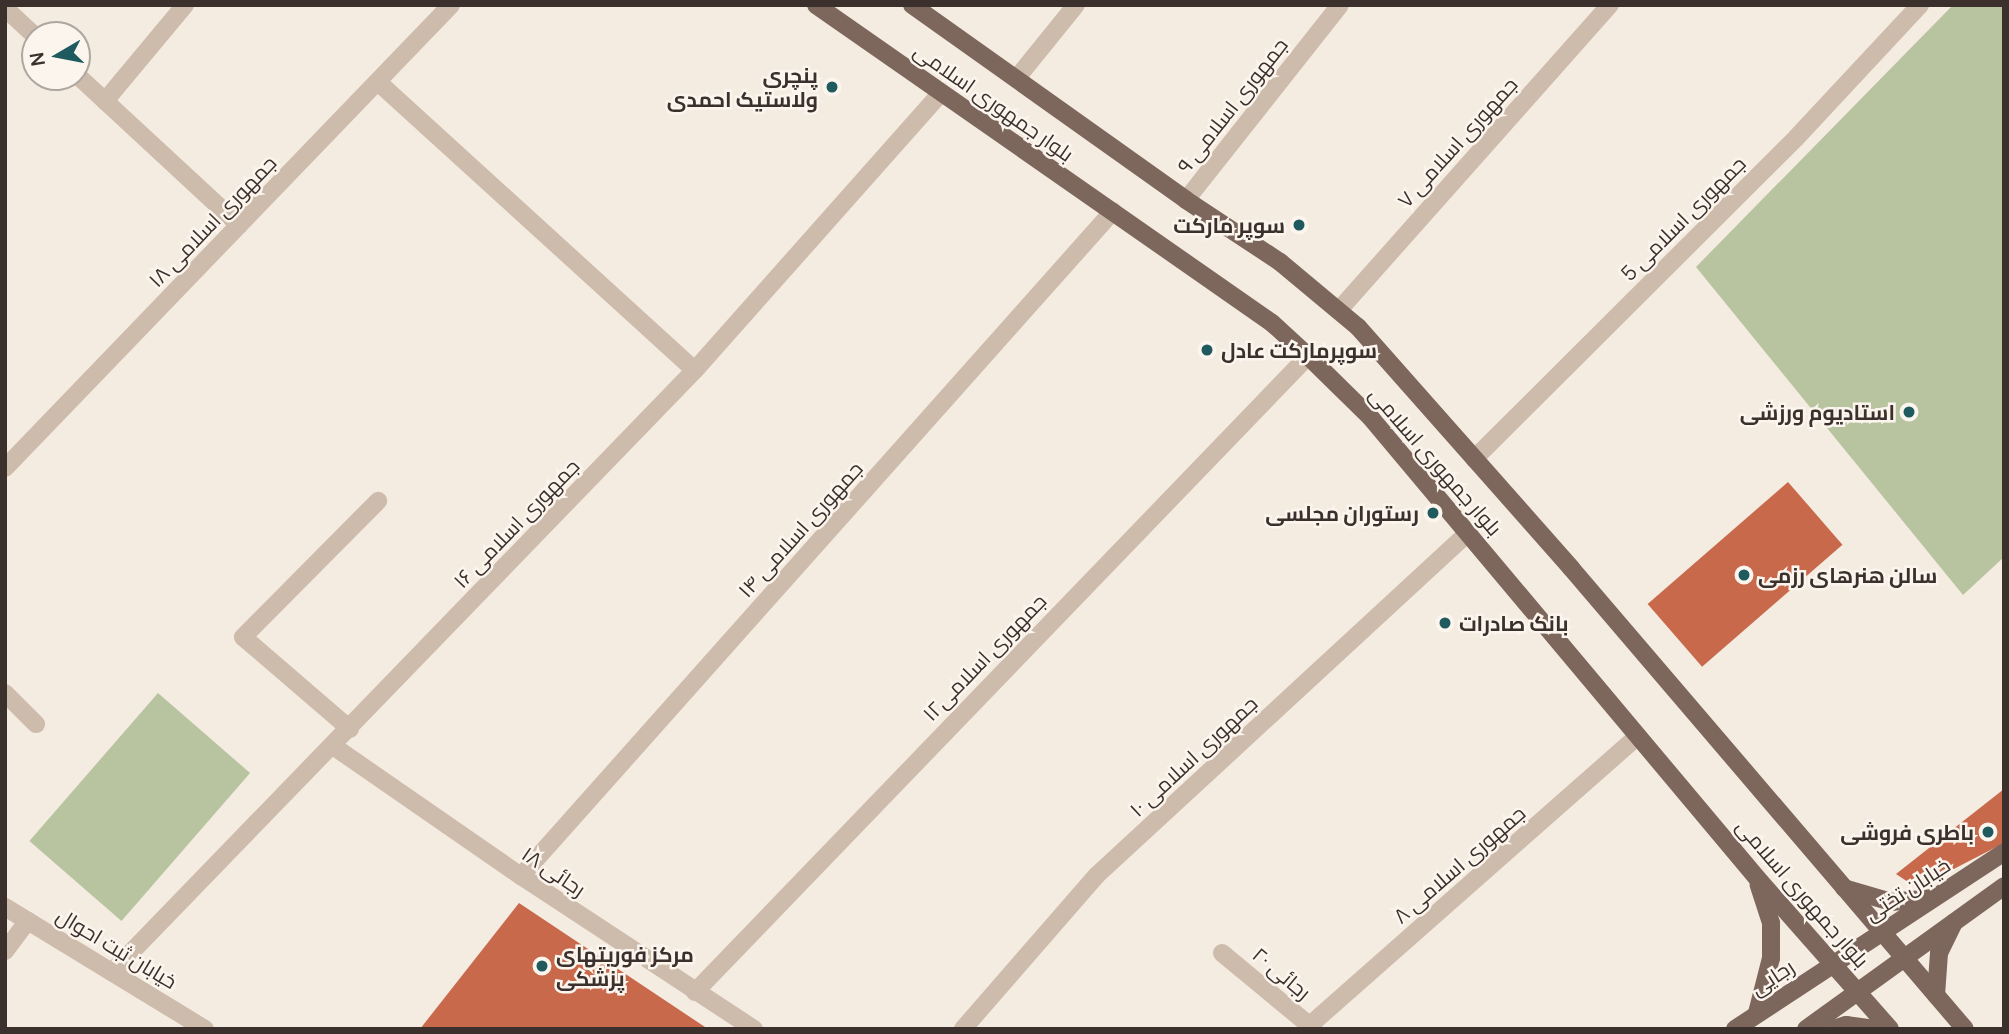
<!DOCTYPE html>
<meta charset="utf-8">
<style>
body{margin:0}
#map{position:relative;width:2009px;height:1034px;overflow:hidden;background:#f4ebe1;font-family:Manrope,Cairo,sans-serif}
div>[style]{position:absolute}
.green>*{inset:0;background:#b8c4a0;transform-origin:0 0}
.building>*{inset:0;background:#c8694b;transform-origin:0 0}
.minor>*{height:18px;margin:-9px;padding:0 9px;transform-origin:9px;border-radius:9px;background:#cdbbac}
.major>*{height:18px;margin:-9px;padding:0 9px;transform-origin:9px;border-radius:9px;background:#7d675c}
.dots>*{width:19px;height:19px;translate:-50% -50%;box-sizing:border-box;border:4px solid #fbf5ee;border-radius:50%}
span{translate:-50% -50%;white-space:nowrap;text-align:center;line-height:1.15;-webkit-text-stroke:5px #fbf5ee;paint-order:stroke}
.poi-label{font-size:21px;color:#3b302b;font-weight:700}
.right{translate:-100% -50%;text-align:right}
.left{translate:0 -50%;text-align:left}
.street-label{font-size:21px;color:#3b302b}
.frame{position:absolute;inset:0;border:7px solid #3b302b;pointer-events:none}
.north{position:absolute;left:21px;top:21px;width:70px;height:70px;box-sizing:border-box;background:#fbf5ee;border:2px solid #aea6a0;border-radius:50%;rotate:260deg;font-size:19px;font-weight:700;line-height:28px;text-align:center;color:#3b302b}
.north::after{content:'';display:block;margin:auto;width:24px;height:32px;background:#1f5a5e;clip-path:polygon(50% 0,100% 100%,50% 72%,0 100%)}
</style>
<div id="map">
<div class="green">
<i style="clip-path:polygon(1953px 5px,2004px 5px,2004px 557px,1963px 595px,1696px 267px)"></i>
<i style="left:158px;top:693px;width:122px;height:196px;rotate:41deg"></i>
</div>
<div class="building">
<i style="left:1788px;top:482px;width:83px;height:186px;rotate:49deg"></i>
<i style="clip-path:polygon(2004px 789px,2004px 843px,1917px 888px,1896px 874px)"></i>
<i style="clip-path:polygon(519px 903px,708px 1029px,420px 1029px)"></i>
</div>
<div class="minor">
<i style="left:5px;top:8px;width:41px;rotate:43deg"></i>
<i style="left:77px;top:75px;width:221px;rotate:42.8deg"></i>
<i style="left:1016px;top:79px;width:95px;rotate:-51deg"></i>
<i style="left:378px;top:82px;width:428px;rotate:42.3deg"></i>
<i style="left:105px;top:101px;width:125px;rotate:-50.2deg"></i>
<i style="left:1186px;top:200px;width:248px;rotate:-51.7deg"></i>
<i style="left:1339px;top:310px;width:408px;rotate:-48.4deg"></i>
<i style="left:1474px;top:459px;width:455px;rotate:-44.9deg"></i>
<i style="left:1796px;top:138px;width:182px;rotate:-47deg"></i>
<i style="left:5px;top:468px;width:643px;rotate:-46.07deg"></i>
<i style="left:5px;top:693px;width:44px;rotate:45deg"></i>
<i style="left:350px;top:729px;width:141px;rotate:-139.3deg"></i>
<i style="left:243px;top:637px;width:192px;rotate:-45.2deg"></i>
<i style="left:333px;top:746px;width:229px;rotate:34.7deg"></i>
<i style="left:521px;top:876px;width:279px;rotate:33.3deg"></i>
<i style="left:521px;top:876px;width:890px;rotate:-48.32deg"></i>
<i style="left:5px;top:907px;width:234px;rotate:31.4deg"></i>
<i style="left:5px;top:951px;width:38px;rotate:-53deg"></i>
<i style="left:1222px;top:953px;width:119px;rotate:39.6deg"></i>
<i style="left:112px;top:972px;width:838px;rotate:-45.92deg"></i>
<i style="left:695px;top:370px;width:369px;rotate:-48.4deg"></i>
<i style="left:695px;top:992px;width:883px;rotate:-46.05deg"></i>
<i style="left:1310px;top:1025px;width:437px;rotate:-41.4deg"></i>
<i style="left:963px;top:1029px;width:204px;rotate:-49deg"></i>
<i style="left:1097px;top:875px;width:506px;rotate:-42.68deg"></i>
</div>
<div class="major">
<i style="left:816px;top:5px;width:556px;rotate:34.89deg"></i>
<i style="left:1272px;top:323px;width:49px;rotate:42.5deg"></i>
<i style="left:1308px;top:356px;width:88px;rotate:44.5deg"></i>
<i style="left:1371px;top:418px;width:600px;rotate:50deg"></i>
<i style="left:1757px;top:878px;width:201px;rotate:48.6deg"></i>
<i style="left:912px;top:5px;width:336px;rotate:35.4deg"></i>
<i style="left:1186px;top:200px;width:113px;rotate:33.4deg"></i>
<i style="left:1280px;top:262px;width:102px;rotate:39.8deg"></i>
<i style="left:1358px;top:327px;width:322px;rotate:48.5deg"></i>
<i style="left:1571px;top:568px;width:606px;rotate:49.48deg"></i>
<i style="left:1844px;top:888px;width:49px;rotate:16.6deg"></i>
<i style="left:1891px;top:902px;width:42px;rotate:-5.4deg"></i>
<i style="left:1936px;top:995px;width:42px;rotate:-85.9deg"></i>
<i style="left:1939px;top:953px;width:34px;rotate:-64deg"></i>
<i style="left:1757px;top:1013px;width:57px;rotate:-75.7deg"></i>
<i style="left:1771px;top:958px;width:35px;rotate:-90deg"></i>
<i style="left:1771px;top:923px;width:40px;rotate:-108deg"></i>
<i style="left:1735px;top:1029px;width:322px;rotate:-33.3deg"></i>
<i style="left:1806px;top:1029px;width:244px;rotate:-35.8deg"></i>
<i style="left:1833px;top:1029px;width:14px;rotate:-17deg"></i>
<i style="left:1846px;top:1025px;width:29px;rotate:8deg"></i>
</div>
<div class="dots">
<i style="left:832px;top:87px;background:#1f5a5e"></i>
<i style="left:1299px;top:225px;background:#1f5a5e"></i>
<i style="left:1207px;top:350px;background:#1f5a5e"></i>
<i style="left:1909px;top:412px;background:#1f5a5e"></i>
<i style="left:1433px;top:513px;background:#1f5a5e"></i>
<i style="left:1744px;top:575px;background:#1f5a5e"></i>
<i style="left:1445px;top:623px;background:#1f5a5e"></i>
<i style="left:1988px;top:832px;background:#1f5a5e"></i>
<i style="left:542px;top:966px;background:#1f5a5e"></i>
</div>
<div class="poi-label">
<span class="right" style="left:818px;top:87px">پنچری<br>ولاستیک احمدی</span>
<span class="right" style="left:1285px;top:225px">سوپر مارکت</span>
<span class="left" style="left:1221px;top:350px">سوپرمارکت عادل</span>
<span class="right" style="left:1895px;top:412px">استادیوم ورزشی</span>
<span class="right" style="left:1419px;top:513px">رستوران مجلسی</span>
<span class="left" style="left:1758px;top:575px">سالن هنرهای رزمی</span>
<span class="left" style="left:1459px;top:623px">بانک صادرات</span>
<span class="right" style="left:1974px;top:832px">باطری فروشی</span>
<span class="left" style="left:556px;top:966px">مرکز فوریتهای<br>پزشکی</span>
</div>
<div class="street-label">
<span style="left:994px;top:102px;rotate:35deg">بلوار جمهوری اسلامی</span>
<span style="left:1232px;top:105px;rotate:-52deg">جمهوری اسلامی ۹</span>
<span style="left:1457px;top:142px;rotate:-48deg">جمهوری اسلامی ۷</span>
<span style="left:1683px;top:218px;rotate:-45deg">جمهوری اسلامی 5</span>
<span style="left:212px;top:221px;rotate:-46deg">جمهوری اسلامی ۱۸</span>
<span style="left:1436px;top:461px;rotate:49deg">بلوار جمهوری اسلامی</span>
<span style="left:516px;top:523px;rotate:-46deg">جمهوری اسلامی ۱۶</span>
<span style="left:800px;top:529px;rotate:-48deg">جمهوری اسلامی ۱۴</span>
<span style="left:984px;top:657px;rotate:-46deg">جمهوری اسلامی۱۲</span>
<span style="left:1193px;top:756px;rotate:-43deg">جمهوری اسلامی ۱۰</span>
<span style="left:1459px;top:864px;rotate:-41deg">جمهوری اسلامی ۸</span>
<span style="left:554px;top:871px;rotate:34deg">رجائی ۱۸</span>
<span style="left:1907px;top:889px;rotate:-33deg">خیابان تختی</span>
<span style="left:1803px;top:893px;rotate:49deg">بلوار جمهوری اسلامی</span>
<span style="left:117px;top:948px;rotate:31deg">خیابان ثبت احوال</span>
<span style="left:1282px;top:973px;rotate:40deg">رجائی ۲۰</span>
<span style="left:1772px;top:977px;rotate:-33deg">رجایی</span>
</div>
<div class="frame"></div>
<div class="north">N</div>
</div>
